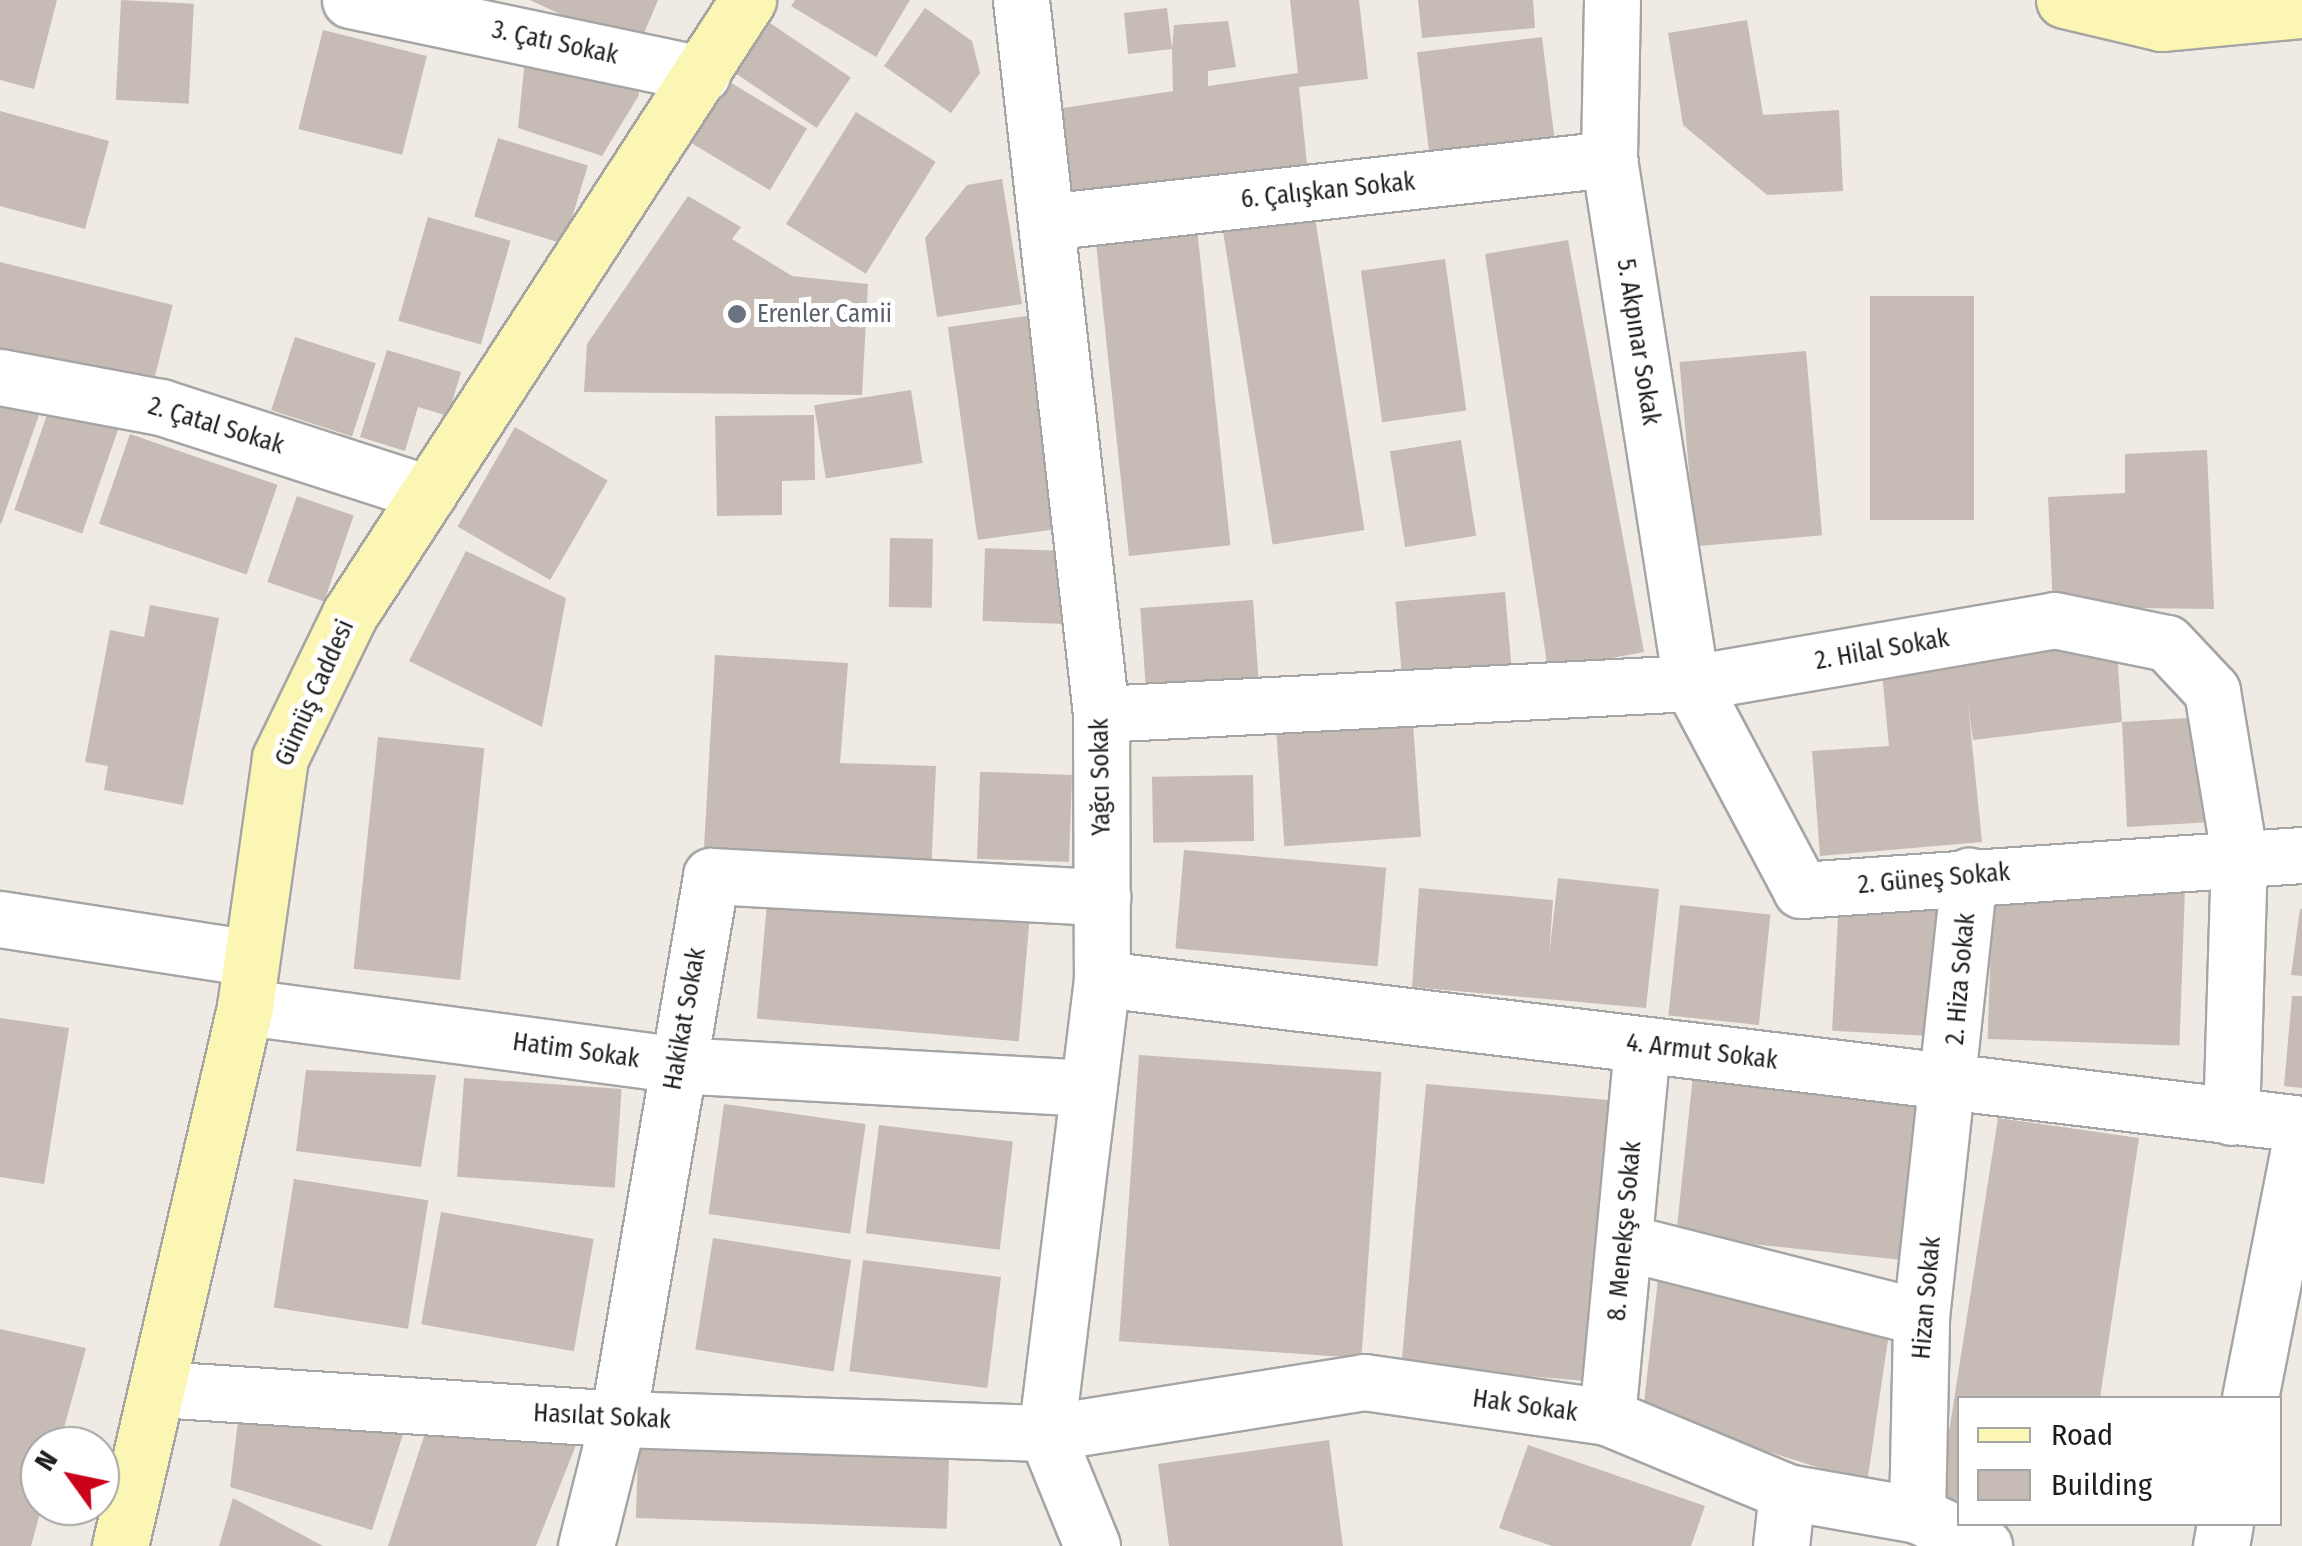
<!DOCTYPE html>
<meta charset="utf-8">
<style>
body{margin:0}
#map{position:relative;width:2302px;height:1546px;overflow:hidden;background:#efeae3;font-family:"Fira Sans Condensed",sans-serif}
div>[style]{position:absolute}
.building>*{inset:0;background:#c7bbb6;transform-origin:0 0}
.roads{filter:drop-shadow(2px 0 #a5a5a5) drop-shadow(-2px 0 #a5a5a5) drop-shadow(0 2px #a5a5a5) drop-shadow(0 -2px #a5a5a5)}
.street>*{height:55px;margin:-27.5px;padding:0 27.5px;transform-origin:27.5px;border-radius:27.5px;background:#fff}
.secondary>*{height:55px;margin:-27.5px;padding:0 27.5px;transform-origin:27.5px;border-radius:27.5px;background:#fcf6b5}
.dots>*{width:28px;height:28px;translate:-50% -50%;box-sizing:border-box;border:5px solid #fff;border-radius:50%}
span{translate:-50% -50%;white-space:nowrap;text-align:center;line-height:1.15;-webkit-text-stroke:10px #fff;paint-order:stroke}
.street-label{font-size:25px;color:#1e1e1e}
.worship-label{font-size:25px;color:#5b616d}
.left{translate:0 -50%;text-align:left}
.legend{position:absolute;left:1957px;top:1396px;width:325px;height:130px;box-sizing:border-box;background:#fff;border:2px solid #a5a5a5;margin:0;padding:12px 18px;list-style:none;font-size:30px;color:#1e1e1e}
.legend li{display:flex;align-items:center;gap:20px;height:50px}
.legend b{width:50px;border:2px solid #a5a5a5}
.north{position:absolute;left:20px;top:1426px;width:100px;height:100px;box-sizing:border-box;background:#fff;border:2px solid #a5a5a5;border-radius:50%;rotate:303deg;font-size:28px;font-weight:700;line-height:40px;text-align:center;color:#1e1e1e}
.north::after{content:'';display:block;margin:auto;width:35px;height:45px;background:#cb0019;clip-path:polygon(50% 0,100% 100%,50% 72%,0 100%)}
</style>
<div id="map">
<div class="building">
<i style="clip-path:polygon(0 0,57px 0,34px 89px,0 80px)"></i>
<i style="left:121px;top:0;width:73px;height:100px;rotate:3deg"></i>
<i style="clip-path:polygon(530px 0,658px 0,637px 50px)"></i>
<i style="clip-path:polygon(795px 0,910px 0,876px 57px,791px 6px)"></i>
<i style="clip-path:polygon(1290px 0,1359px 0,1368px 79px,1299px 87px,1308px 174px,1062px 201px,1050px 110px,1173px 91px,1172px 49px,1128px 54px,1124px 13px,1167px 8px,1172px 49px,1174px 25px,1228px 21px,1236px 67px,1208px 71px,1208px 86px,1298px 73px)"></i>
<i style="clip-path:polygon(1418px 0,1533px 0,1535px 28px,1422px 38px)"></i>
<i style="clip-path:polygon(925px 8px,972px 41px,980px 73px,951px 113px,884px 66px)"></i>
<i style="clip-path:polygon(1747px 20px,1763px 115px,1839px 110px,1843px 191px,1767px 195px,1683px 125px,1668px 33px)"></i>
<i style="left:767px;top:21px;width:101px;height:61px;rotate:34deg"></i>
<i style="left:323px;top:30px;width:107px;height:102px;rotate:14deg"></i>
<i style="left:1542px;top:37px;width:111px;height:126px;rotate:83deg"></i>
<i style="clip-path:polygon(526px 49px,635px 75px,639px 95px,602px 156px,518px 128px)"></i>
<i style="left:723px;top:78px;width:98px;height:72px;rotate:31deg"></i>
<i style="clip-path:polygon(0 111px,109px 141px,85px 229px,0 206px)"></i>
<i style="left:856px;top:112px;width:94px;height:132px;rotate:32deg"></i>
<i style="left:498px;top:138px;width:94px;height:82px;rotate:17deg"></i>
<i style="clip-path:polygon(1002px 179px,1022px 304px,937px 317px,925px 238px,967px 185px)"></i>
<i style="clip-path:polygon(688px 196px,741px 227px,732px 239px,792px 276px,868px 284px,862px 395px,584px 392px,587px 344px)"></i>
<i style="left:1314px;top:211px;width:323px;height:93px;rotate:81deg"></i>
<i style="left:428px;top:217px;width:86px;height:108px;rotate:16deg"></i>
<i style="left:1197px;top:228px;width:319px;height:102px;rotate:84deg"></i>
<i style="clip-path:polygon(1568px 240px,1644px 652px,1548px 670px,1485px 254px)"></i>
<i style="left:1445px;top:259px;width:153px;height:85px;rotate:82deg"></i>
<i style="left:0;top:262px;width:178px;height:85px;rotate:14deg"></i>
<i style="left:1870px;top:296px;width:104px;height:224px"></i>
<i style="left:1034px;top:315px;width:215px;height:87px;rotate:82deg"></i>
<i style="left:295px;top:337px;width:85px;height:77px;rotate:18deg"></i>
<i style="clip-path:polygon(387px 350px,461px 372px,448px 416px,418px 407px,405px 451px,360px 437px)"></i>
<i style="left:1806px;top:351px;width:185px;height:127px;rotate:85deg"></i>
<i style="left:911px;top:390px;width:74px;height:98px;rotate:81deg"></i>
<i style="clip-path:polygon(0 398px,40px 412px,1px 524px,0 524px)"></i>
<i style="left:50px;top:406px;width:72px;height:110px;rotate:19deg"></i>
<i style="clip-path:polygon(814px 415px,815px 480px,782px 481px,782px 515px,717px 516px,715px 416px)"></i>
<i style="left:515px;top:427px;width:107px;height:115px;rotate:30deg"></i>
<i style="left:130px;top:434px;width:156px;height:95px;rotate:19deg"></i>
<i style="left:1461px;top:440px;width:97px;height:72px;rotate:81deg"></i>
<i style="clip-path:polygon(2207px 450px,2214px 609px,2053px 607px,2048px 497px,2125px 493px,2125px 454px)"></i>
<i style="left:297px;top:496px;width:60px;height:91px;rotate:19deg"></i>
<i style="left:890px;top:538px;width:43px;height:69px;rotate:1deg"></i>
<i style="clip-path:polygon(466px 551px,566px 598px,542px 727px,409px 661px)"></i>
<i style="left:1067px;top:551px;width:73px;height:82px;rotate:92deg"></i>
<i style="left:1505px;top:592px;width:76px;height:110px;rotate:85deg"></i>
<i style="left:1253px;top:600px;width:79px;height:113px;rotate:86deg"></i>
<i style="clip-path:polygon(150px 605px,219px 618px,183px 805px,104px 790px,108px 766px,85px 762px,110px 630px,144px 637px)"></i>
<i style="clip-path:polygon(2116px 637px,2122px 722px,2206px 717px,2212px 822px,2127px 827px,2122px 722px,1973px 740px,1968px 704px,1982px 842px,1820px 856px,1812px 751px,1889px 746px,1881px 662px)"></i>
<i style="clip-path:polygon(715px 655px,848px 663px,840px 763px,936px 766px,931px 874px,703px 865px)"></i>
<i style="left:1412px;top:708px;width:129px;height:137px;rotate:86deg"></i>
<i style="left:378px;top:737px;width:107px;height:233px;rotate:6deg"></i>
<i style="left:1072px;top:775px;width:87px;height:92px;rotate:92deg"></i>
<i style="left:1253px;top:775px;width:66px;height:101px;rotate:89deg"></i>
<i style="left:1184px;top:850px;width:203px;height:99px;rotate:5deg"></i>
<i style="clip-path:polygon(1558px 878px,1659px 889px,1646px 1008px,1412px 987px,1419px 888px,1553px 900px,1549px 956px)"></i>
<i style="left:1993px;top:884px;width:192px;height:155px;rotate:2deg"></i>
<i style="left:768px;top:891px;width:263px;height:128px;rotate:5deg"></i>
<i style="left:1839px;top:899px;width:103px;height:132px;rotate:3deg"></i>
<i style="left:1680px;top:905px;width:91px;height:111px;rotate:6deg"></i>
<i style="clip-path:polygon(2300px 909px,2302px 909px,2302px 976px,2291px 975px)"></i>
<i style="clip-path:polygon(2292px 996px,2302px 996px,2302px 1088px,2284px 1086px)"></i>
<i style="clip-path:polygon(0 1018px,69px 1028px,44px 1184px,0 1177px)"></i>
<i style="left:1139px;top:1055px;width:243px;height:287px;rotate:4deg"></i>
<i style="clip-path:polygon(306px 1070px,436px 1075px,421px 1167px,296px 1151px)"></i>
<i style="left:1693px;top:1075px;width:225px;height:162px;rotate:6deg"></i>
<i style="left:464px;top:1078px;width:158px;height:99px;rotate:4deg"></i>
<i style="left:1426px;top:1084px;width:191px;height:282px;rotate:5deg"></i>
<i style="left:724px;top:1104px;width:143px;height:111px;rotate:8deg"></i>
<i style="clip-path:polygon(1998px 1118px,2139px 1138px,2100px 1398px,1960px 1398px,1960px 1501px,1939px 1496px)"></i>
<i style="left:879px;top:1125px;width:135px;height:109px;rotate:7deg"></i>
<i style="left:294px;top:1179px;width:136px;height:130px;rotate:9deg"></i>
<i style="left:441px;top:1212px;width:155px;height:114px;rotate:10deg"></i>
<i style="left:713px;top:1238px;width:140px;height:113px;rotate:9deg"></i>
<i style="left:863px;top:1260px;width:139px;height:112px;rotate:7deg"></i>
<i style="clip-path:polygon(1659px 1270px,1890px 1326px,1867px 1483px,1643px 1412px)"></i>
<i style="clip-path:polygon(0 1329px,86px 1348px,59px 1446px,40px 1446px,42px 1506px,31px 1546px,0 1546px)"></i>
<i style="clip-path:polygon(240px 1405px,408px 1419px,372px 1530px,230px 1487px)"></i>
<i style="clip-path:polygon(429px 1421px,576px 1445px,536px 1546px,388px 1546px)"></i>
<i style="left:639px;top:1427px;width:311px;height:91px;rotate:2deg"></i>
<i style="clip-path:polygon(1329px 1440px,1343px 1546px,1169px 1546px,1158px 1464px)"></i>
<i style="clip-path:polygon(1528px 1445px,1705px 1506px,1691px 1546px,1552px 1546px,1499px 1528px)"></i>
<i style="clip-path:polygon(233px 1498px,323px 1546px,219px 1546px)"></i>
</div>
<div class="roads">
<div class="street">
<i style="left:350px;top:0;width:360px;rotate:11.9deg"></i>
<i style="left:1021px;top:0;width:718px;rotate:83.61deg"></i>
<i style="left:1101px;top:714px;width:265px;rotate:89.8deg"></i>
<i style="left:1102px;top:979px;width:457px;rotate:97deg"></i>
<i style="left:1046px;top:1433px;width:122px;rotate:67.8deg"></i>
<i style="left:1612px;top:0;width:159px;rotate:91.1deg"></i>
<i style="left:1609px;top:159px;width:530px;rotate:81.11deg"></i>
<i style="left:1691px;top:683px;width:234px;rotate:62deg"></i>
<i style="left:1801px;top:890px;width:502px;rotate:-4deg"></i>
<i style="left:1046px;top:222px;width:567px;rotate:-6.38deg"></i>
<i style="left:0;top:377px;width:164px;rotate:10.6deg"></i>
<i style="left:161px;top:407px;width:281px;rotate:17.9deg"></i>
<i style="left:1101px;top:714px;width:591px;rotate:-3.01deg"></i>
<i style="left:1691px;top:683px;width:368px;rotate:-9.8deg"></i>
<i style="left:2054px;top:620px;width:115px;rotate:11.5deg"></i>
<i style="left:2167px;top:643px;width:66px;rotate:46.8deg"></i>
<i style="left:2212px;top:691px;width:165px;rotate:80.6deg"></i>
<i style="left:2239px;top:854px;width:263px;rotate:91.7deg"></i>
<i style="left:0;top:919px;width:254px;rotate:8.8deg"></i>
<i style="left:1102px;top:979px;width:1209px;rotate:6.89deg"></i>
<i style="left:245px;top:1007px;width:436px;rotate:7.6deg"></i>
<i style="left:677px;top:1065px;width:412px;rotate:3.2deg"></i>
<i style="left:1624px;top:1242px;width:306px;rotate:14.2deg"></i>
<i style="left:158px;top:1389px;width:461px;rotate:3.7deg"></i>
<i style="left:618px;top:1419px;width:428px;rotate:1.9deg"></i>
<i style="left:1046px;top:1433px;width:322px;rotate:-9.1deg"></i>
<i style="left:1364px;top:1382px;width:246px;rotate:8.2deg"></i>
<i style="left:1607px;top:1417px;width:195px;rotate:22.6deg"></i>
<i style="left:1787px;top:1492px;width:132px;rotate:10deg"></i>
<i style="left:1917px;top:1515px;width:74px;rotate:24.8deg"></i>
<i style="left:2250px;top:1398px;width:271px;rotate:-78.9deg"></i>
<i style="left:1607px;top:1417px;width:374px;rotate:-84.6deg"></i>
<i style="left:1917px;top:1515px;width:198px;rotate:-88.8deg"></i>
<i style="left:1921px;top:1317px;width:444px;rotate:-83.8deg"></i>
<i style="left:586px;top:1546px;width:131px;rotate:-75.9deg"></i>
<i style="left:618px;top:1419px;width:551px;rotate:-80.28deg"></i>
<i style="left:711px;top:876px;width:392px;rotate:3.1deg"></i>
<i style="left:1781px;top:1546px;width:54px;rotate:-83.7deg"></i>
<i style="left:2221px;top:1546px;width:22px;rotate:-80deg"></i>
</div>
<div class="secondary">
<i style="left:2064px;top:0;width:100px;rotate:13.3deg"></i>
<i style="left:2161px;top:23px;width:142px;rotate:-5.3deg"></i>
<i style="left:120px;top:1546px;width:553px;rotate:-76.94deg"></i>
<i style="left:245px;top:1007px;width:251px;rotate:-82deg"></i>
<i style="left:280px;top:758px;width:160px;rotate:-64.1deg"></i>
<i style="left:350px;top:614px;width:732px;rotate:-57.05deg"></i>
</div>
</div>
<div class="dots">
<i style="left:737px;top:314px;background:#6b7280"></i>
</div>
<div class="street-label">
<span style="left:555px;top:43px;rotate:12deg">3. Çatı Sokak</span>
<span style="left:1328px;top:191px;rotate:-6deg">6. Çalışkan Sokak</span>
<span style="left:1638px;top:342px;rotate:81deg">5. Akpınar Sokak</span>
<span style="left:216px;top:426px;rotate:17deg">2. Çatal Sokak</span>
<span style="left:1882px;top:650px;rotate:-10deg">2. Hilal Sokak</span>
<span style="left:315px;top:693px;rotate:-66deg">Gümüş Caddesi</span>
<span style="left:1101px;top:777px;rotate:-91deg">Yağcı Sokak</span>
<span style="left:1934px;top:879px;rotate:-5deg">2. Güneş Sokak</span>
<span style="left:1961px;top:979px;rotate:-85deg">2. Hiza Sokak</span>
<span style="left:685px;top:1019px;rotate:-80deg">Hakikat Sokak</span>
<span style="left:576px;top:1051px;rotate:8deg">Hatim Sokak</span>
<span style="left:1702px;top:1052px;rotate:7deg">4. Armut Sokak</span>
<span style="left:1625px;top:1231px;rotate:-85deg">8. Menekşe Sokak</span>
<span style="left:1927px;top:1298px;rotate:-85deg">Hizan Sokak</span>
<span style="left:1525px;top:1406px;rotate:8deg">Hak Sokak</span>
<span style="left:602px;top:1417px;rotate:3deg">Hasılat Sokak</span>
</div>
<div class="worship-label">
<span class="left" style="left:757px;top:314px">Erenler Camii</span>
</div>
<ul class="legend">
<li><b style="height:12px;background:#fcf6b5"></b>Road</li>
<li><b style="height:28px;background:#c7bbb6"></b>Building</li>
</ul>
<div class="north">N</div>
</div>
